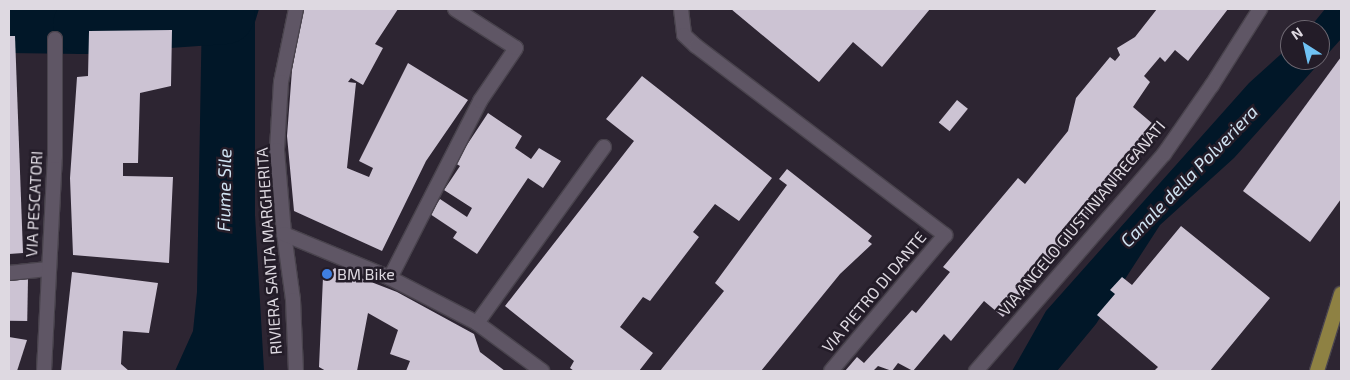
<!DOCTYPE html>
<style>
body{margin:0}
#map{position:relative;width:1350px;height:380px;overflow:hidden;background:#2d2532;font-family:"Exo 2",sans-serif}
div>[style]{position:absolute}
.water>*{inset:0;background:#011728}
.river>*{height:59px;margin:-29.5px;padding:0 29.5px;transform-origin:29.5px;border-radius:29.5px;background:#011728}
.building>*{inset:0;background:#ccc3d3;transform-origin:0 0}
.roads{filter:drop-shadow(1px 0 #49434d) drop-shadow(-1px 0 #49434d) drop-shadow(0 1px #49434d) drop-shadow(0 -1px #49434d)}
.service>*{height:14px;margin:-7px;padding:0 7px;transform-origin:7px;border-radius:7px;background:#5f5665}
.pedestrian>*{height:14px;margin:-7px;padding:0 7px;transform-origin:7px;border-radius:7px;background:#5f5665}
.minor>*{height:14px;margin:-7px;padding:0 7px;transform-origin:7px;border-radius:7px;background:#5f5665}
.primary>*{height:14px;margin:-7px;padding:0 7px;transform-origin:7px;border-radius:7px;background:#8e8143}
.dots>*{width:14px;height:14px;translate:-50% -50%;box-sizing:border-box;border:2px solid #231c28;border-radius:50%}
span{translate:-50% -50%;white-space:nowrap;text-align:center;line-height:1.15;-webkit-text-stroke:5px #231c28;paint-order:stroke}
.street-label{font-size:16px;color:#ded9e1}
.poi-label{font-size:16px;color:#ded9e1}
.left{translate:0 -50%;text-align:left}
.water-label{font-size:18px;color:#d0e3f2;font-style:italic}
.frame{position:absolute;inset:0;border:10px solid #ded9e1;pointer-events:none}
.north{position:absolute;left:1280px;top:20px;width:50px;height:50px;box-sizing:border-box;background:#231c28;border:1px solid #6e6872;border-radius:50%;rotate:325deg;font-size:14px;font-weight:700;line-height:20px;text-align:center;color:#ded9e1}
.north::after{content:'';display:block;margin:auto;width:18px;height:22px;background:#6fc2f4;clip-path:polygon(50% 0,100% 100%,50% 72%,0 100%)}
</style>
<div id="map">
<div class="water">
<i style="clip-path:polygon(202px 9px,259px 9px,255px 22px,255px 215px,264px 371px,175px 371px,193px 331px,197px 292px)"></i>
<i style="clip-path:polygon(1325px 9px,1341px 9px,1341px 39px,1234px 158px,1160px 225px,1096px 324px,1057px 371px,1012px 371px,1046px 311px,1249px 83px,1290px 46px,1290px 60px,1320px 60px,1320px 30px,1308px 30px)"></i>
</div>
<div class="river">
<i style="left:9px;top:23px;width:73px;rotate:0.8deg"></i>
<i style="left:82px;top:24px;width:143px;rotate:-4deg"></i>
</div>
<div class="building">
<i style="clip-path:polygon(303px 9px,398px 9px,375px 44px,383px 48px,363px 85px,351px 78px,348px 82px,356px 83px,347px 168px,369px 177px,373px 168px,359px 161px,408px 63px,468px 100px,426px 161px,382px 251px,294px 211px,287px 136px,292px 70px)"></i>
<i style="clip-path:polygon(731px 9px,930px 9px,882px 67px,853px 42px,819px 82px)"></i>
<i style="clip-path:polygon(1157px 9px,1228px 9px,1188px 61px,1175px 50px,1165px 62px,1160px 57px,1144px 76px,1150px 82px,1133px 107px,1160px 130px,1003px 317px,984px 301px,951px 341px,944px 334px,913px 371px,898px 363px,892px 371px,878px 366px,873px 371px,845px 371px,857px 357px,864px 363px,912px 310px,916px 313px,950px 272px,943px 267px,1018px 178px,1025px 184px,1068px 131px,1076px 98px,1110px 57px,1115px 61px,1120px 55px,1117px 48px,1135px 37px)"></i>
<i style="clip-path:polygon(172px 30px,171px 86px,140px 93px,138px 163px,123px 163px,123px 176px,173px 177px,169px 263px,73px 255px,70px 178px,77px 77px,88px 76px,89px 31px)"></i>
<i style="clip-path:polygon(9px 36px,15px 36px,23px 253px,9px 254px)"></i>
<i style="clip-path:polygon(1341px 57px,1341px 199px,1310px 242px,1243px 191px)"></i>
<i style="clip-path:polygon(642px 76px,772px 178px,739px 221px,715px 204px,693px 232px,699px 237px,650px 301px,643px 297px,620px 327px,653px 353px,639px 371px,574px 371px,570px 368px,574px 361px,505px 306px,634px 141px,606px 119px)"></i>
<i style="left:957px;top:100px;width:14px;height:29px;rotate:39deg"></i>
<i style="clip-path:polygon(488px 113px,522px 136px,515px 148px,531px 159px,539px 148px,561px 161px,543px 188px,528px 178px,477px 254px,453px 238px,457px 232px,430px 214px,440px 199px,467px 217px,472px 208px,444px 190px,460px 166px,455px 163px)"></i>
<i style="clip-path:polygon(787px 169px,872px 236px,868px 241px,872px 244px,840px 274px,761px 371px,660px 371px,724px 291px,715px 283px,787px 185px,779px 179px)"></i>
<i style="clip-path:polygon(1181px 226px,1270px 298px,1210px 371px,1154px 371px,1158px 367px,1097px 315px,1115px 294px,1110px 290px,1122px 277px,1132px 285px)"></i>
<i style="clip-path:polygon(335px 268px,397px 292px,474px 334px,480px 352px,505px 371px,406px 371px,410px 361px,390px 354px,398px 330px,368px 313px,357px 371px,326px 371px,319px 367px,323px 277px)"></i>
<i style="clip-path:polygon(72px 272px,158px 283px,149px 333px,123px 331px,121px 364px,129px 371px,61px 371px)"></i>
<i style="left:28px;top:278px;width:43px;height:19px;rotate:91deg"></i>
<i style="clip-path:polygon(9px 337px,27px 340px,17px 371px,9px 371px)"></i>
</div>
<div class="roads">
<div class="service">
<i style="left:390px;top:278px;width:199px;rotate:-63deg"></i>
<i style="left:480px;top:101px;width:64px;rotate:-55.8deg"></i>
<i style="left:477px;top:323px;width:217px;rotate:-54.2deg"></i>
</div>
<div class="pedestrian">
<i style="left:1212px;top:85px;width:90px;rotate:-57.7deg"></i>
<i style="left:284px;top:234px;width:67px;rotate:82.2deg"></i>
<i style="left:293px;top:300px;width:71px;rotate:87.6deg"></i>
</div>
<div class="minor">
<i style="left:296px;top:9px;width:75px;rotate:101.6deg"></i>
<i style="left:281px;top:82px;width:68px;rotate:93.4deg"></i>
<i style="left:277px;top:150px;width:84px;rotate:85.2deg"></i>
<i style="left:284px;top:234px;width:115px;rotate:22.5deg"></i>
<i style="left:390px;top:278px;width:98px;rotate:27.3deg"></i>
<i style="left:477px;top:323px;width:81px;rotate:36.4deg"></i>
<i style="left:455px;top:9px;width:72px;rotate:32.6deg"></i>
<i style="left:681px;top:9px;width:26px;rotate:83deg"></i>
<i style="left:684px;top:35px;width:16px;rotate:43deg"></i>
<i style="left:696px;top:46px;width:313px;rotate:37.2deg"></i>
<i style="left:945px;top:235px;width:177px;rotate:130deg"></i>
<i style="left:9px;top:273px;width:39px;rotate:-6deg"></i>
<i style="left:44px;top:371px;width:215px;rotate:-87.1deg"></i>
<i style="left:55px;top:156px;width:117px;rotate:-90deg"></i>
<i style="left:976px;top:371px;width:287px;rotate:-49.1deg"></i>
<i style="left:1164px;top:154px;width:84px;rotate:-55.2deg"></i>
</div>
<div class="primary">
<i style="left:1317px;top:371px;width:81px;rotate:-72.7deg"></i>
</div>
</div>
<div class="dots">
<i style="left:327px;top:274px;background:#3f7fe0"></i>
</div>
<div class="street-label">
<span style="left:34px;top:204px;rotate:-87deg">VIA PESCATORI</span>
<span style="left:1082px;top:218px;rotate:-50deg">VIA ANGELO GIUSTINIAN RECANATI</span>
<span style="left:269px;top:251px;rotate:-94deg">RIVIERA SANTA MARGHERITA</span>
<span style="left:874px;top:292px;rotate:-50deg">VIA PIETRO DI DANTE</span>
</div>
<div class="poi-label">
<span class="left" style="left:337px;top:274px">BM Bike</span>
</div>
<div class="water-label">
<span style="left:1189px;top:176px;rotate:-46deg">Canale della Polveriera</span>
<span style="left:224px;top:190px;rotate:-89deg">Fiume Sile</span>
</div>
<div class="frame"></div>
<div class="north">N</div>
</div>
